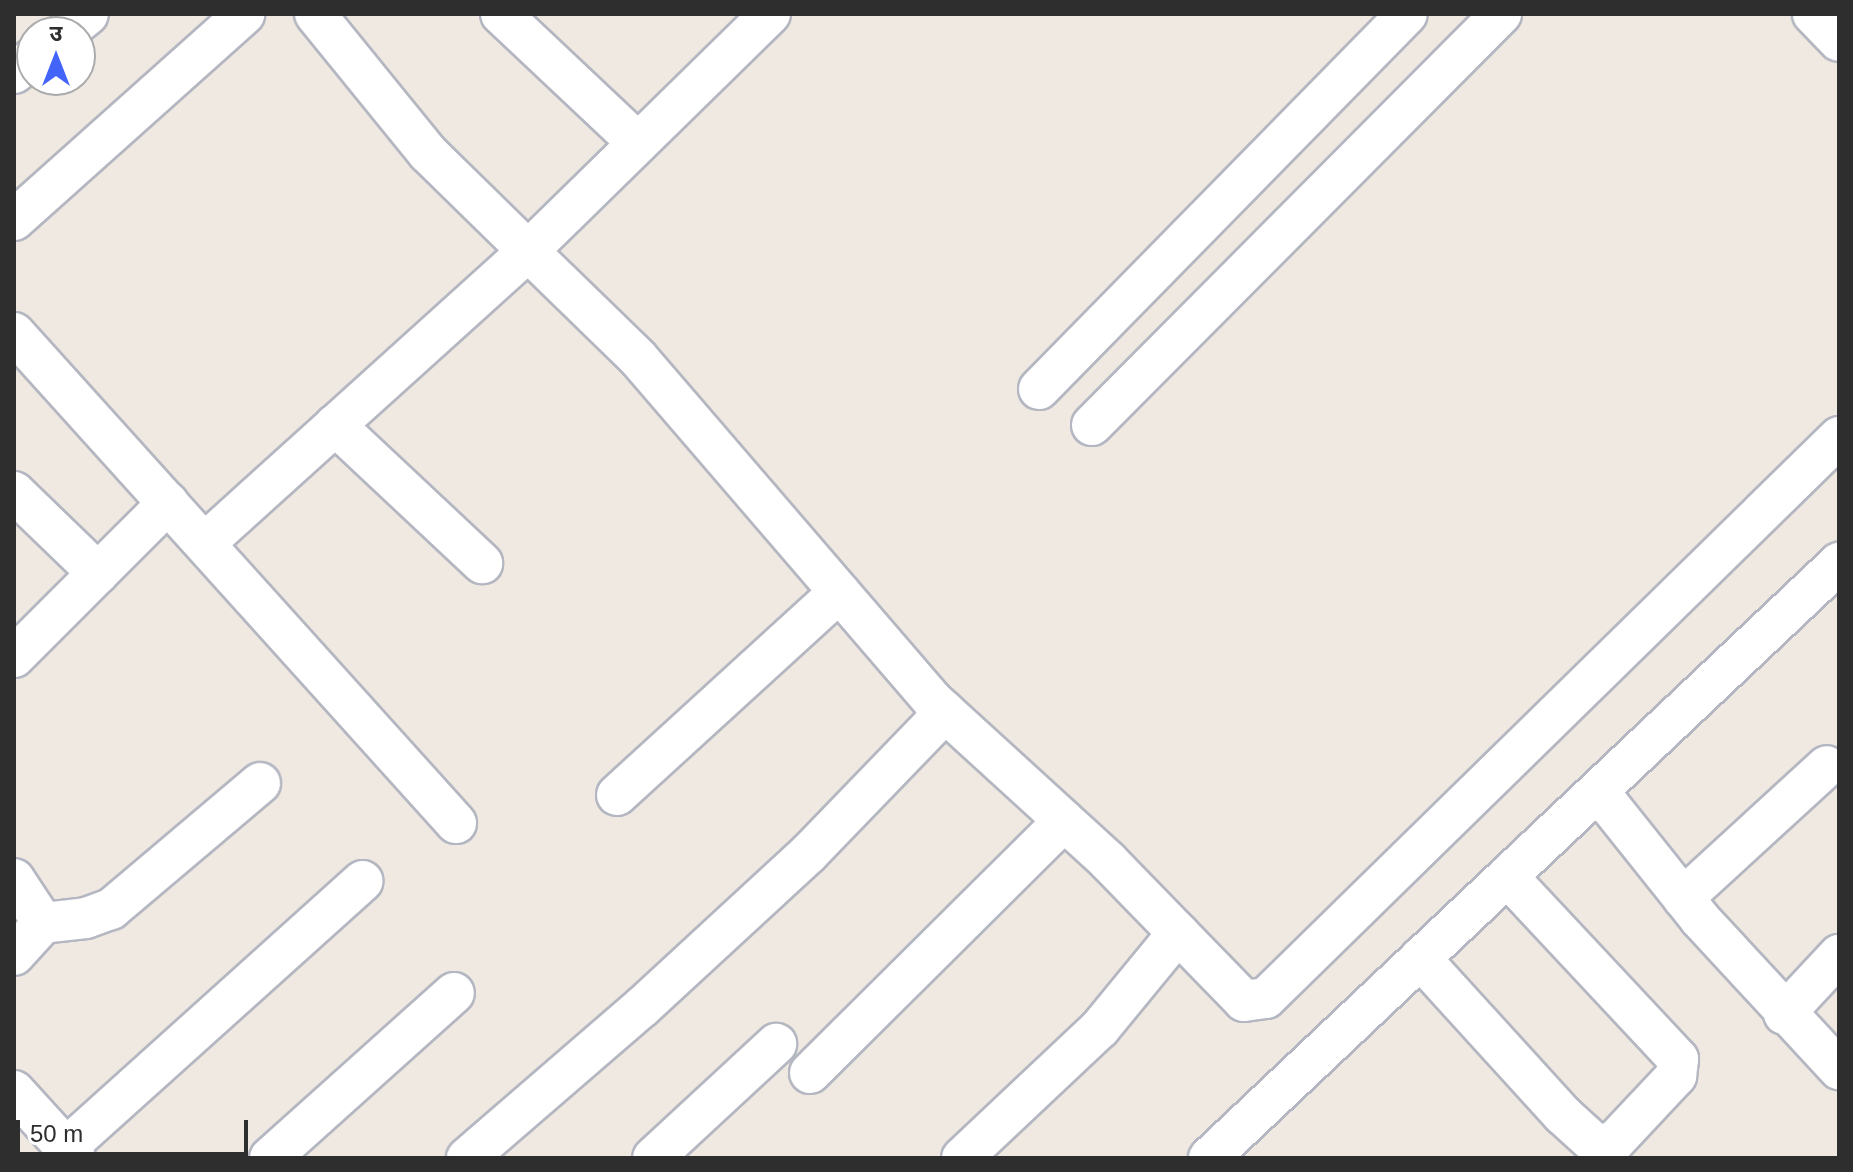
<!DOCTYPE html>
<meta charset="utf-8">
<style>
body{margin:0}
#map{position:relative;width:1853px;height:1172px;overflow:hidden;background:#efe9e1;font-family:Helvetica,"Noto Sans Devanagari",sans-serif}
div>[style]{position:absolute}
.roads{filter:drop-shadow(2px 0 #b4b7c1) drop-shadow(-2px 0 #b4b7c1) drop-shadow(0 2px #b4b7c1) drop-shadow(0 -2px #b4b7c1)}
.minor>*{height:40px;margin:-20px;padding:0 20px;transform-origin:20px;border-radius:20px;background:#fff}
span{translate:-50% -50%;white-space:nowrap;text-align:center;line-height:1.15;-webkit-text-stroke:6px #fff;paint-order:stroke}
.frame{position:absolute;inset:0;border:16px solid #2e2e2e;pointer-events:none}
.north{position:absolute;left:16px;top:16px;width:80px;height:80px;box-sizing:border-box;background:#fff;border:2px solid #ababab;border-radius:50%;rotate:0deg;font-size:22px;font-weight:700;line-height:32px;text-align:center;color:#2e2e2e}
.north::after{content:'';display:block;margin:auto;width:28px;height:36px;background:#4264fb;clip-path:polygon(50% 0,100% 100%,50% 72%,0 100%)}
.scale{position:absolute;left:16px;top:1120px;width:232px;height:36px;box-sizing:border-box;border:4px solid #2e2e2e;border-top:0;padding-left:10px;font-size:24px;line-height:28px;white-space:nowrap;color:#2e2e2e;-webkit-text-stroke:6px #fff;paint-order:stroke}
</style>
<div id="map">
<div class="roads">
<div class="minor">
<i style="left:501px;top:14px;width:187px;rotate:43.3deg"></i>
<i style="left:770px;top:14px;width:339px;rotate:135.6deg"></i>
<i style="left:528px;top:251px;width:153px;rotate:44.2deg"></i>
<i style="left:638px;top:358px;width:452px;rotate:49.3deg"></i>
<i style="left:933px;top:701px;width:237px;rotate:42.4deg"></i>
<i style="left:1108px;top:861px;width:195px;rotate:45.8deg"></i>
<i style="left:1244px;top:1001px;width:22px;rotate:-8deg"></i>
<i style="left:1266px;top:998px;width:802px;rotate:-44.39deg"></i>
<i style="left:1813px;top:14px;width:37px;rotate:46deg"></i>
<i style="left:66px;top:32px;width:28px;rotate:-39deg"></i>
<i style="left:14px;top:73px;width:23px;rotate:-38deg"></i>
<i style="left:14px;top:220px;width:309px;rotate:-41.8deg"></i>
<i style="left:14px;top:333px;width:660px;rotate:47.95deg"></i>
<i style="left:1039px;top:389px;width:525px;rotate:-45.54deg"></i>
<i style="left:335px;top:425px;width:202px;rotate:43.2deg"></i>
<i style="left:1092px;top:425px;width:580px;rotate:-45.14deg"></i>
<i style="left:14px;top:492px;width:117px;rotate:44deg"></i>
<i style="left:205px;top:543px;width:435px;rotate:-42.1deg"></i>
<i style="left:528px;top:251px;width:140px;rotate:-135.6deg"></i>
<i style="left:428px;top:153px;width:179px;rotate:-129.1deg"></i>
<i style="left:14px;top:657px;width:218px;rotate:-45deg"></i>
<i style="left:1598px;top:791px;width:164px;rotate:51.4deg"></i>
<i style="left:1700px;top:919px;width:205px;rotate:47.2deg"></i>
<i style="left:617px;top:795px;width:301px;rotate:-42.4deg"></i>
<i style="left:14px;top:879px;width:53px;rotate:56.6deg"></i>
<i style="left:43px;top:923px;width:43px;rotate:132.2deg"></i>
<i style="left:1683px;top:898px;width:195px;rotate:-42.5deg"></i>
<i style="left:43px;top:923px;width:43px;rotate:-6.6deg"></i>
<i style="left:86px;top:918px;width:27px;rotate:-20deg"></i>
<i style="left:111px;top:909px;width:195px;rotate:-40.2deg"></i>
<i style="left:1420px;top:958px;width:212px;rotate:47.7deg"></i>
<i style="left:1563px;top:1115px;width:45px;rotate:42.3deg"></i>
<i style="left:1596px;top:1145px;width:18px;rotate:-9deg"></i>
<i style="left:1614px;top:1142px;width:91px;rotate:-46.8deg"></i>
<i style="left:1676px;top:1076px;width:17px;rotate:-83deg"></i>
<i style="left:1678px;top:1059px;width:250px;rotate:-133.1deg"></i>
<i style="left:1784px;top:1014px;width:81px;rotate:-47deg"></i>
<i style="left:810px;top:1073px;width:358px;rotate:-44.8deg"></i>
<i style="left:14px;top:1091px;width:91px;rotate:47.7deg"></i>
<i style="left:66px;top:1148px;width:399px;rotate:-42deg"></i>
<i style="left:270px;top:1158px;width:247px;rotate:-41.9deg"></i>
<i style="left:467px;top:1158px;width:230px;rotate:-40.8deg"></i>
<i style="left:641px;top:1008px;width:229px;rotate:-42.7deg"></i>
<i style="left:809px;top:853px;width:196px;rotate:-46deg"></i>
<i style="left:653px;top:1158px;width:168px;rotate:-42.8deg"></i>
<i style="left:962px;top:1158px;width:190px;rotate:-43.3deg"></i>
<i style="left:1100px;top:1028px;width:123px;rotate:-50.6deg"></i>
<i style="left:1209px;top:1158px;width:867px;rotate:-43.36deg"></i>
</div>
</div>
<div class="frame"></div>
<div class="north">उ</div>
<div class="scale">50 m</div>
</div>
